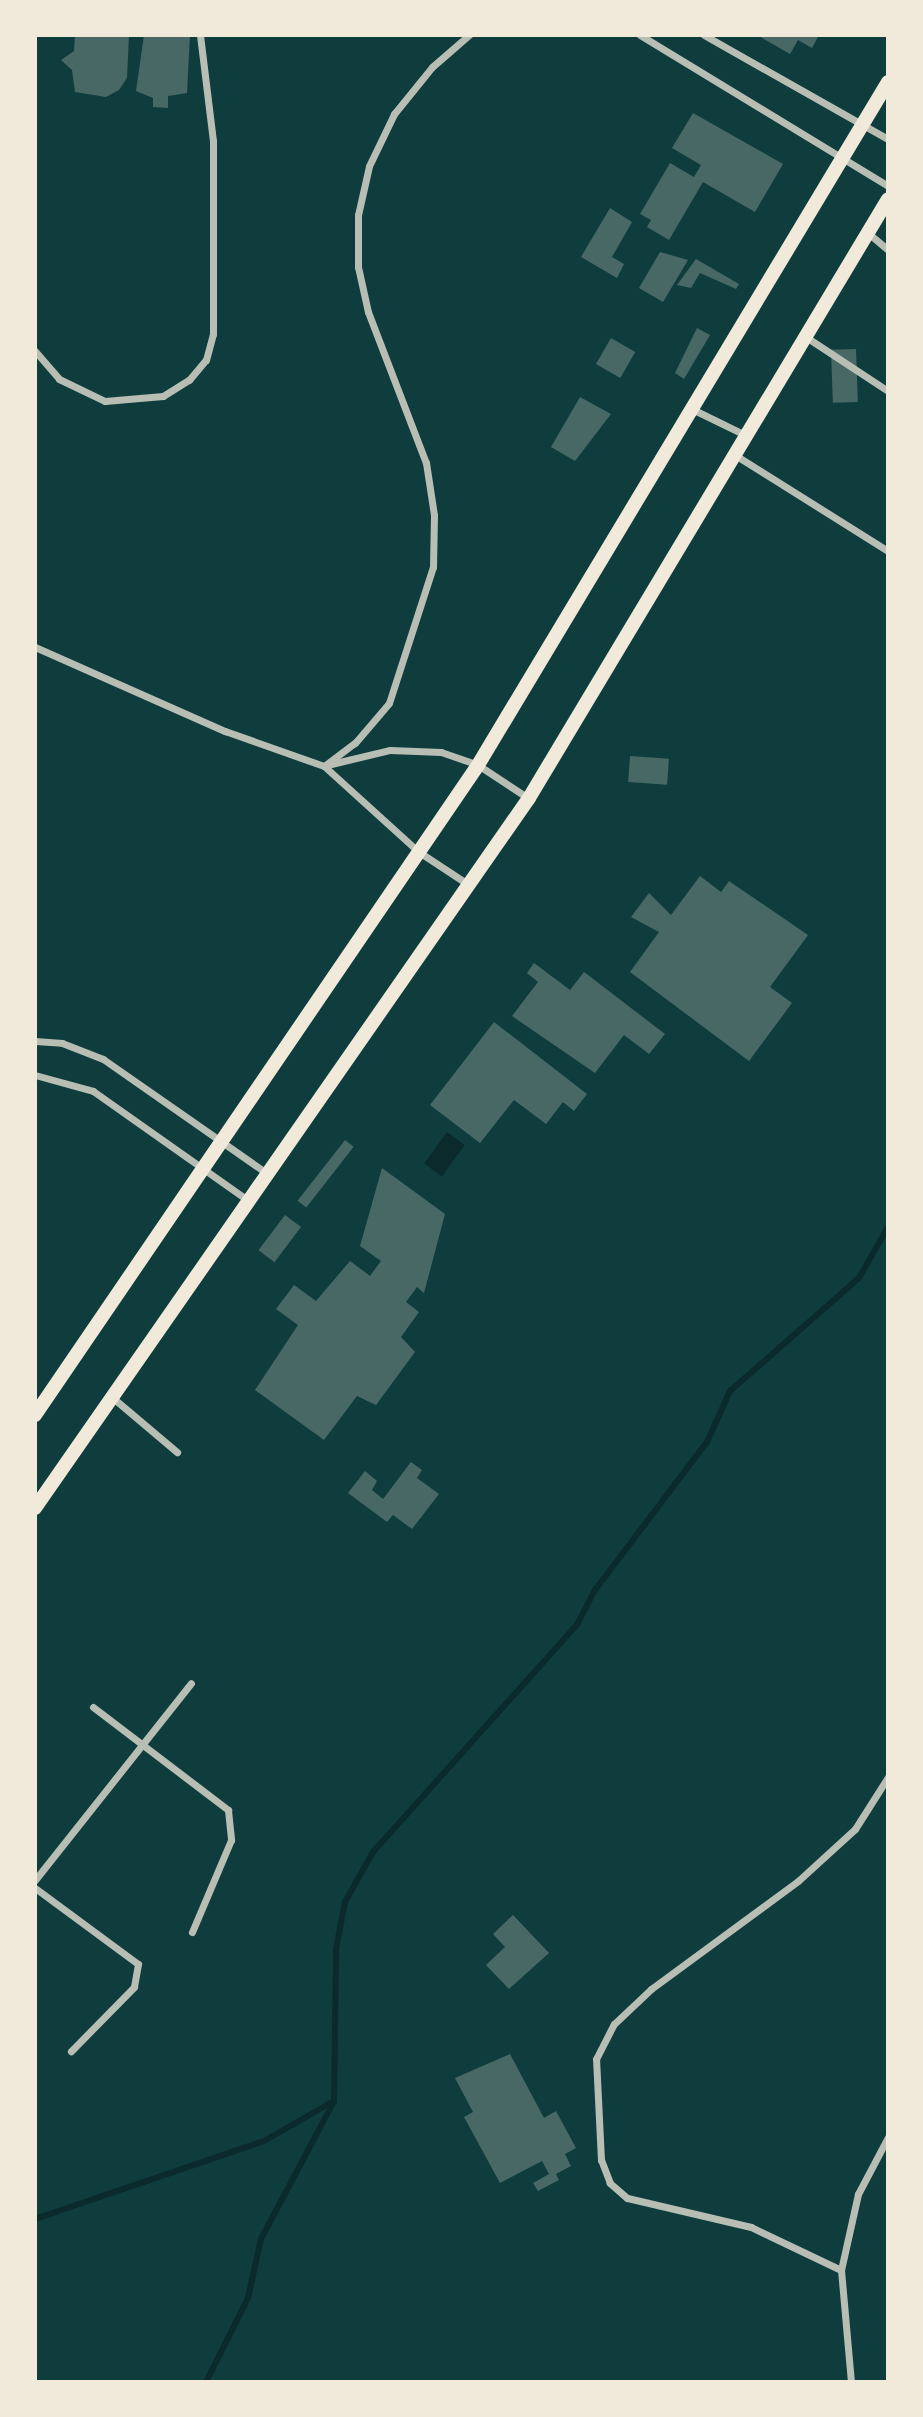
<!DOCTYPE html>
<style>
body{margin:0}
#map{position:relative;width:923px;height:2417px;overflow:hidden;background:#0f3d3e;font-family:Karla,sans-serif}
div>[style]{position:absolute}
.water>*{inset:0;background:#0a2a2b;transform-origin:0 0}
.stream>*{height:6px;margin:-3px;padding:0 3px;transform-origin:3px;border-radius:3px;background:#0a2a2b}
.building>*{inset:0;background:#486865;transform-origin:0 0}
.minor>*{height:7px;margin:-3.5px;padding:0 3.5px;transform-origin:3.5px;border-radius:3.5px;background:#b8beb3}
.secondary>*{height:14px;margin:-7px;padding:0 7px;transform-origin:7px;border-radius:7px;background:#f1e9da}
span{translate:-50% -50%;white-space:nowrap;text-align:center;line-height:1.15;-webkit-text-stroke:7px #f1e9da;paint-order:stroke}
.frame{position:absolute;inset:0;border:37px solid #f1e9da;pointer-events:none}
</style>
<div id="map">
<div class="water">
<i style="left:447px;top:1132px;width:22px;height:39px;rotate:36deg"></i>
</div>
<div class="stream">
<i style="left:35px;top:2219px;width:242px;rotate:-18.8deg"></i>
<i style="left:264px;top:2141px;width:78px;rotate:-29.8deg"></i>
<i style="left:206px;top:2382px;width:94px;rotate:-63.4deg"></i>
<i style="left:248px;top:2298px;width:60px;rotate:-77.6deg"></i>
<i style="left:261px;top:2239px;width:156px;rotate:-62.1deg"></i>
<i style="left:334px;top:2101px;width:152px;rotate:-89.2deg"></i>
<i style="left:336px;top:1949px;width:48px;rotate:-79.2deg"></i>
<i style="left:345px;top:1902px;width:57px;rotate:-60.8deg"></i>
<i style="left:373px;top:1852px;width:305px;rotate:-48.1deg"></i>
<i style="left:577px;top:1625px;width:39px;rotate:-63deg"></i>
<i style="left:595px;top:1590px;width:186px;rotate:-52.9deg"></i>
<i style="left:707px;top:1442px;width:56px;rotate:-65.7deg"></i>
<i style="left:730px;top:1391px;width:171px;rotate:-41.2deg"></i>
<i style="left:859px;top:1278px;width:59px;rotate:-60.4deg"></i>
</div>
<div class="building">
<i style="clip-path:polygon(75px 35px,129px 35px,127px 78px,119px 90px,106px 97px,75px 92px,72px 70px,61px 60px,74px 51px)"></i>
<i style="clip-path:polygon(144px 35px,190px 35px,187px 93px,168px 96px,168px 108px,153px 107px,153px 98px,136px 91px)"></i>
<i style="clip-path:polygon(757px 35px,819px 35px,812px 48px,798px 40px,790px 54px)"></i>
<i style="clip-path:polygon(693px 113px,783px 164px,755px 212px,703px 182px,669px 240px,647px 227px,651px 220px,640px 214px,670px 163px,694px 177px,701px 165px,672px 148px)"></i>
<i style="clip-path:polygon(610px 208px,632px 222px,612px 257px,624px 264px,617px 278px,581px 257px)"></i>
<i style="clip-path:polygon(660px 252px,688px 260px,663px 302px,639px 288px)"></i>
<i style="clip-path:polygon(696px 259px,739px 284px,736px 289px,700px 273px,691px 288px,677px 285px)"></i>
<i style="clip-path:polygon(697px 328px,710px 335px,684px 379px,675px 373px)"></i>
<i style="left:611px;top:338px;width:28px;height:30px;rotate:30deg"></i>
<i style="left:856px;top:349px;width:53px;height:25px;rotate:88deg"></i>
<i style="clip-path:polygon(580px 397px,611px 414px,575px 461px,551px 447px)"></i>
<i style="left:630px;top:756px;width:39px;height:26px;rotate:4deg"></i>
<i style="clip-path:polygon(700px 876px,721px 892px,729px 881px,808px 935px,770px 987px,792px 1003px,749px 1061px,630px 972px,659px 932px,631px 917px,649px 893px,671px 915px)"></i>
<i style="clip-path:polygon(534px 963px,570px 990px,584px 972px,665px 1034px,649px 1054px,624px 1035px,595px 1073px,512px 1016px,538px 982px,527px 973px)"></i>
<i style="clip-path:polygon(494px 1022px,587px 1094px,574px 1111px,563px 1102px,546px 1124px,514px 1100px,480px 1143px,430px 1105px)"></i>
<i style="left:345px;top:1140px;width:11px;height:77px;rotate:38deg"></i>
<i style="clip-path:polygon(382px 1168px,445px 1214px,424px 1293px,417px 1287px,406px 1302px,419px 1312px,401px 1337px,415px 1352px,376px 1405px,357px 1396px,324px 1440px,255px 1390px,298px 1325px,276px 1309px,294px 1285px,316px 1301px,350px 1261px,370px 1276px,381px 1261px,360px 1246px)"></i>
<i style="left:285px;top:1215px;width:20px;height:44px;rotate:37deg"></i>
<i style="clip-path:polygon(411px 1462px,422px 1470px,417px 1478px,439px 1494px,412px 1529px,393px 1515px,387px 1522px,348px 1493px,365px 1471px,377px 1481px,372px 1490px,383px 1499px)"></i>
<i style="clip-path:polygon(513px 1915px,549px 1953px,509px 1989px,486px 1965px,505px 1947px,493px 1934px)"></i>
<i style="clip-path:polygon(510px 2054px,544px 2118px,556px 2111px,576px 2148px,565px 2154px,571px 2166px,556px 2174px,559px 2180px,538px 2191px,533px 2183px,549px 2174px,542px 2161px,500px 2183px,464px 2117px,473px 2112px,455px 2078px)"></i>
</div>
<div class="minor">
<i style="left:640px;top:35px;width:290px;rotate:31.3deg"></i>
<i style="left:704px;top:35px;width:211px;rotate:29.5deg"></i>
<i style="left:868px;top:233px;width:26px;rotate:40deg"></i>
<i style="left:806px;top:337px;width:98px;rotate:33.4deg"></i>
<i style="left:35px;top:351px;width:37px;rotate:49deg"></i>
<i style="left:59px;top:379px;width:51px;rotate:25.6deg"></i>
<i style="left:105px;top:401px;width:58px;rotate:-4.9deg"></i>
<i style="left:163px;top:396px;width:31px;rotate:-32deg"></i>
<i style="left:189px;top:380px;width:26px;rotate:-50deg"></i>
<i style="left:206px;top:360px;width:27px;rotate:-75deg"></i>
<i style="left:213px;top:334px;width:193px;rotate:-90deg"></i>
<i style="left:213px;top:141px;width:107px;rotate:-97deg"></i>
<i style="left:692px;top:409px;width:59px;rotate:26.1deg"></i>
<i style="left:735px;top:455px;width:181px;rotate:32.1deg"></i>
<i style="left:35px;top:647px;width:208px;rotate:23.9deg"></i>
<i style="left:225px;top:731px;width:105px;rotate:19.5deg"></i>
<i style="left:324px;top:766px;width:128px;rotate:42.2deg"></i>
<i style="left:419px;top:852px;width:60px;rotate:33.4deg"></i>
<i style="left:327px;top:765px;width:65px;rotate:-13.4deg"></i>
<i style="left:390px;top:750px;width:51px;rotate:2.2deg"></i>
<i style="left:441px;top:752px;width:39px;rotate:19deg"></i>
<i style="left:478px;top:765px;width:60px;rotate:33.4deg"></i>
<i style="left:324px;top:766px;width:39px;rotate:-37deg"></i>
<i style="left:355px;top:743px;width:52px;rotate:-49.6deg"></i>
<i style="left:389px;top:703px;width:143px;rotate:-72.1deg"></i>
<i style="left:433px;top:567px;width:52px;rotate:-88.9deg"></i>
<i style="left:434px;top:515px;width:53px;rotate:-98.7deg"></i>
<i style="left:426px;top:463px;width:162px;rotate:-111deg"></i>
<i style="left:368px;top:312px;width:46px;rotate:-102.5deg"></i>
<i style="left:358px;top:267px;width:52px;rotate:-90deg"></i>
<i style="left:358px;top:215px;width:50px;rotate:-77.3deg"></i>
<i style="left:369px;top:166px;width:58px;rotate:-64.3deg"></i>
<i style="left:394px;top:114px;width:60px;rotate:-51deg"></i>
<i style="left:432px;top:67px;width:49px;rotate:-40.9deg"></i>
<i style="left:35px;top:1041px;width:27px;rotate:4deg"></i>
<i style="left:62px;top:1043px;width:44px;rotate:21.3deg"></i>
<i style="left:103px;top:1059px;width:203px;rotate:34.9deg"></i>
<i style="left:35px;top:1075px;width:60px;rotate:15.4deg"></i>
<i style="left:93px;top:1091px;width:191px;rotate:35.2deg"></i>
<i style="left:113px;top:1398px;width:84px;rotate:40.2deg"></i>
<i style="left:93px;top:1707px;width:170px;rotate:37.3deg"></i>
<i style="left:228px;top:1810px;width:30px;rotate:84deg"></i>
<i style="left:231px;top:1840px;width:100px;rotate:113deg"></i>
<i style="left:35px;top:1880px;width:251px;rotate:-51.6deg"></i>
<i style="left:35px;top:1888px;width:128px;rotate:36.4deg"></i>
<i style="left:138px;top:1964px;width:23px;rotate:100deg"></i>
<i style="left:134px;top:1987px;width:90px;rotate:134.5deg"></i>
<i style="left:841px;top:2270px;width:100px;rotate:-154.5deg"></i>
<i style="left:751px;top:2227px;width:127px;rotate:-166.8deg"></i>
<i style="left:627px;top:2198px;width:23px;rotate:-139deg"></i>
<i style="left:610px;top:2183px;width:25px;rotate:-111deg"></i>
<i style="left:601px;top:2160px;width:101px;rotate:-92.8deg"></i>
<i style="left:596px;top:2059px;width:39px;rotate:-63deg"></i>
<i style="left:614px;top:2024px;width:51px;rotate:-43.4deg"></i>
<i style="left:651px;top:1989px;width:182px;rotate:-36.3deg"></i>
<i style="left:798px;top:1881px;width:77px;rotate:-42.4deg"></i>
<i style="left:855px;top:1829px;width:62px;rotate:-57.6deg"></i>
<i style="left:851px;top:2382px;width:112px;rotate:-95.1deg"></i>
<i style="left:841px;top:2270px;width:78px;rotate:-77.4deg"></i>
<i style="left:858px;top:2194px;width:64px;rotate:-62.2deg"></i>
</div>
<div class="secondary">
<i style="left:35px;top:1415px;width:787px;rotate:-55.72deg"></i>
<i style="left:478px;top:765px;width:797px;rotate:-59.02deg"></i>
<i style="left:35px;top:1508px;width:865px;rotate:-55.17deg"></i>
<i style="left:529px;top:798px;width:698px;rotate:-59.06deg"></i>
</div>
<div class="frame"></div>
</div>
